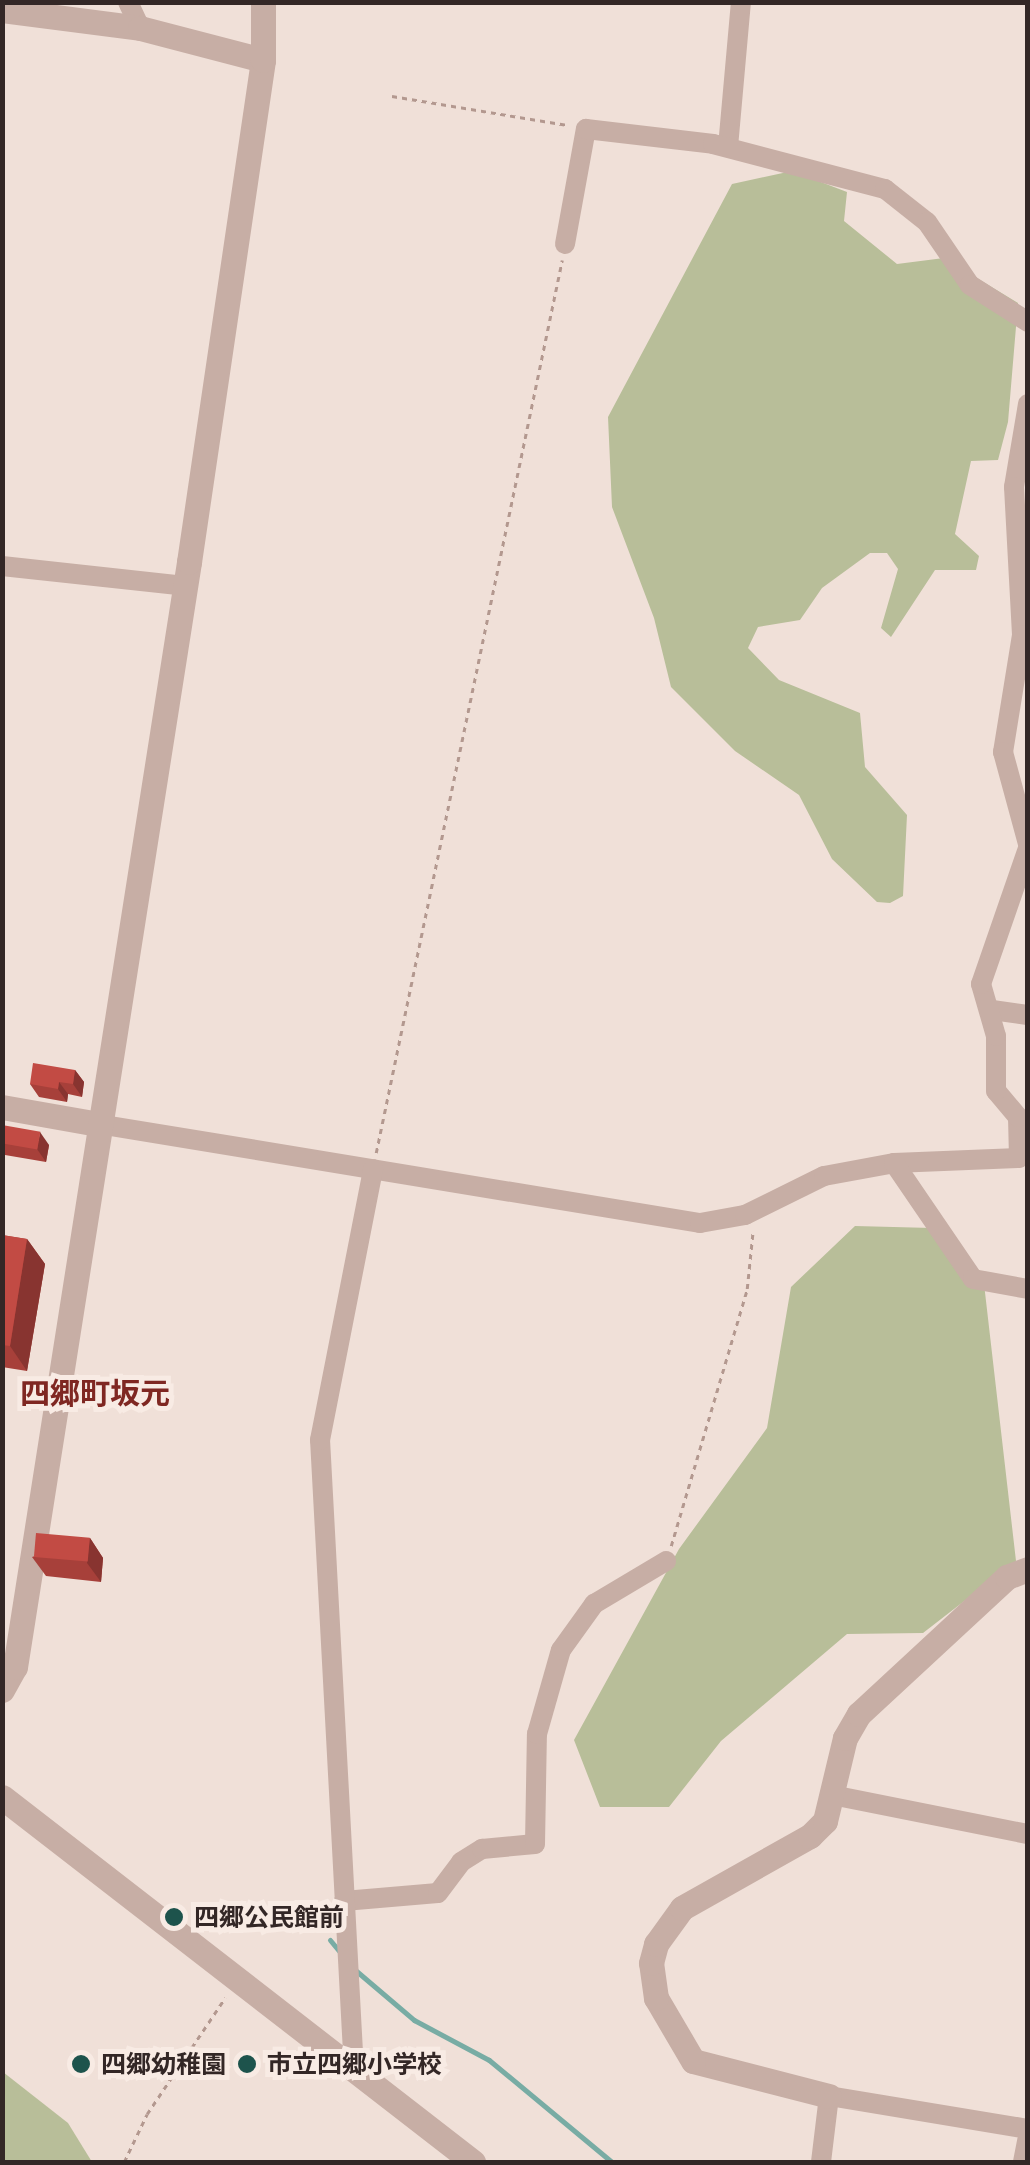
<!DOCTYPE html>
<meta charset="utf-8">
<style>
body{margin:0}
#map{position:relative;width:1030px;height:2165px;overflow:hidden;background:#f0e0d8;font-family:"Asap Condensed","Noto Sans JP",sans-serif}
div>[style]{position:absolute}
.green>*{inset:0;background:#b8be99}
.stream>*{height:5px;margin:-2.5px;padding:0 2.5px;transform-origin:2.5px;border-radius:2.5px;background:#78aca4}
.path>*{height:2.5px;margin-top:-1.25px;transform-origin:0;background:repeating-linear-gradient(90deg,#b3988f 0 5px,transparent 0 10px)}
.minor>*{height:20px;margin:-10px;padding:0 10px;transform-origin:10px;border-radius:10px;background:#c7aea5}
.tertiary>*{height:25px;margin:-12.5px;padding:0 12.5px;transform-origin:12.5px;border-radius:12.5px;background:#c7aea5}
.wall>*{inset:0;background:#a7403a}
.shaded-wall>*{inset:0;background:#883430}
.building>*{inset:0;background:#c24b44;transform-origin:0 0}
.dots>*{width:28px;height:28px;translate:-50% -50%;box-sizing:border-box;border:5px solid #f8ebe4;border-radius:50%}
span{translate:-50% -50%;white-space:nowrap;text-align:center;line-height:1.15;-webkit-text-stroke:10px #f8ebe4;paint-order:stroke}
.poi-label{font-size:25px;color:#332726;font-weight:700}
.left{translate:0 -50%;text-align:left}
.quarter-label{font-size:30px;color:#7f2722;font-weight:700}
.frame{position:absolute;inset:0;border:5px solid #332726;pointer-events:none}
</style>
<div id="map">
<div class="green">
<i style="clip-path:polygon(792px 171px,847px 192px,844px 221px,897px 264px,944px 258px,1018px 303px,1008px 422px,998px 460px,971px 461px,955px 534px,979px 556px,976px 570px,935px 570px,891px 637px,881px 628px,898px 569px,887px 553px,870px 553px,822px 588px,800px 620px,758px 627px,748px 648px,779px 680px,860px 713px,865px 767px,907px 815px,903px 896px,890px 903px,877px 902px,832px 859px,799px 795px,735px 751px,671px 687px,654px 618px,612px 507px,608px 417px,732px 184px)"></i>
<i style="clip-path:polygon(855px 1226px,932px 1228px,983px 1275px,1016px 1561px,923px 1633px,847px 1634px,721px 1741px,669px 1807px,600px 1807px,574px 1740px,679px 1549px,767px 1428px,791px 1287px)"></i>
<i style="clip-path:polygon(3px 2072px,68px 2123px,92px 2162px,3px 2162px)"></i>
</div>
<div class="stream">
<i style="left:330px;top:1940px;width:17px;rotate:50deg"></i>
<i style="left:354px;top:1969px;width:79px;rotate:40.4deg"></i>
<i style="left:414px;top:2020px;width:85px;rotate:28.1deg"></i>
<i style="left:489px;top:2060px;width:160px;rotate:39.7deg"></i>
</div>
<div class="path">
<i style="left:392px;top:96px;width:178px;rotate:9.4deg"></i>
<i style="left:376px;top:1153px;width:912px;rotate:-78.23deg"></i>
<i style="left:671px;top:1546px;width:268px;rotate:-73.5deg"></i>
<i style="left:747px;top:1289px;width:59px;rotate:-84.2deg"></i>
<i style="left:124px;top:2162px;width:53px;rotate:-64.4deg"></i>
<i style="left:147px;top:2114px;width:140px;rotate:-56.1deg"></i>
</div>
<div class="minor">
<i style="left:128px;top:2px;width:29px;rotate:65deg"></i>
<i style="left:728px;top:147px;width:146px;rotate:-84.9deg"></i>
<i style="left:565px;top:244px;width:117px;rotate:-79.7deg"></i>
<i style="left:586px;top:129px;width:128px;rotate:6.7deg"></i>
<i style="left:713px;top:144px;width:178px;rotate:14.7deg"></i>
<i style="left:885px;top:189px;width:53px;rotate:38.2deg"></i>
<i style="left:927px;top:222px;width:76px;rotate:55.7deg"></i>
<i style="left:970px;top:285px;width:69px;rotate:32.5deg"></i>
<i style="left:1028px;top:404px;width:84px;rotate:99.6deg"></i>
<i style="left:1014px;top:487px;width:148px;rotate:86.9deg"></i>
<i style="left:1022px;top:635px;width:119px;rotate:99.2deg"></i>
<i style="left:1003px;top:752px;width:95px;rotate:74.8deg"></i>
<i style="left:2px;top:566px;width:184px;rotate:6.2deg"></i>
<i style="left:992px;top:1010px;width:36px;rotate:8deg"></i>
<i style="left:98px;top:1124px;width:610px;rotate:9.34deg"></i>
<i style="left:700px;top:1223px;width:46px;rotate:-10.1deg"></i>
<i style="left:745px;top:1215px;width:88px;rotate:-26.3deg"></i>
<i style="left:824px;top:1176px;width:71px;rotate:-10.5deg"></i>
<i style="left:894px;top:1163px;width:125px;rotate:-2.3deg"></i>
<i style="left:1019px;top:1158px;width:41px;rotate:-91.4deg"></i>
<i style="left:1018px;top:1117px;width:34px;rotate:-130deg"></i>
<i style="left:996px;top:1091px;width:55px;rotate:-90deg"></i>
<i style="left:996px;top:1036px;width:54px;rotate:-106.1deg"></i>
<i style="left:981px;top:984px;width:144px;rotate:-70.9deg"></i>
<i style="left:894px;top:1163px;width:140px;rotate:55.7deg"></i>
<i style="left:973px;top:1279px;width:56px;rotate:10.3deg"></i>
<i style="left:832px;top:1795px;width:200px;rotate:11.3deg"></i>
<i style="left:344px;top:1901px;width:94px;rotate:-4.9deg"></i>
<i style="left:438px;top:1893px;width:39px;rotate:-53deg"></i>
<i style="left:461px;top:1862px;width:25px;rotate:-32deg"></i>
<i style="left:482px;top:1849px;width:53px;rotate:-5.4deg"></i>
<i style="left:535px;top:1844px;width:110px;rotate:-89deg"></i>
<i style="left:537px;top:1734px;width:87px;rotate:-74.1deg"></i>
<i style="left:561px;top:1650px;width:57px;rotate:-54.3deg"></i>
<i style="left:594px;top:1604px;width:84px;rotate:-30.8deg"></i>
<i style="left:354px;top:2071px;width:632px;rotate:-93.08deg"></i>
<i style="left:320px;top:1440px;width:276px;rotate:-78.9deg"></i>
<i style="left:821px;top:2162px;width:66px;rotate:-83.1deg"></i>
<i style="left:829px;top:2096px;width:202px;rotate:9.4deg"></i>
<i style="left:1023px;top:2162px;width:26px;rotate:-79deg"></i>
</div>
<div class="tertiary">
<i style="left:2px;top:10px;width:139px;rotate:7.4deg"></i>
<i style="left:140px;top:28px;width:127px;rotate:14.6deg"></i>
<i style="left:2px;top:1107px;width:97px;rotate:10deg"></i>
<i style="left:2px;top:1690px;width:26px;rotate:-61deg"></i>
<i style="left:15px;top:1667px;width:1119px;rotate:-81.05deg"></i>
<i style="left:189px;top:562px;width:507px;rotate:-81.61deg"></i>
<i style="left:263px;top:60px;width:58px;rotate:-90deg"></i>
<i style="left:2px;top:1797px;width:596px;rotate:37.77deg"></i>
<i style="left:829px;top:2096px;width:140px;rotate:-165.6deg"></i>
<i style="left:693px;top:2061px;width:73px;rotate:-120.4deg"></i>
<i style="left:656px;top:1998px;width:35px;rotate:-98deg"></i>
<i style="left:651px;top:1963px;width:20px;rotate:-75deg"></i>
<i style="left:656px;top:1944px;width:44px;rotate:-54.2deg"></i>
<i style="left:682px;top:1908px;width:147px;rotate:-29.4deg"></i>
<i style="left:810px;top:1836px;width:21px;rotate:-45deg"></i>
<i style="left:825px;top:1821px;width:85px;rotate:-76.5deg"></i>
<i style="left:845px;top:1738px;width:28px;rotate:-60deg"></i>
<i style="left:859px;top:1714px;width:202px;rotate:-42.8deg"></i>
<i style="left:1007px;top:1577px;width:22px;rotate:-21deg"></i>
</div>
<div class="wall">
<i style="clip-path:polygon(75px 1070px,84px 1082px,82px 1097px,68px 1094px,67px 1102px,39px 1097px,30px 1084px)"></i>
<i style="clip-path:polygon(2px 1125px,49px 1145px,46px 1162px,5px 1155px,2px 1152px)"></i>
<i style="clip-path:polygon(2px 1235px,27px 1239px,45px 1264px,27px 1371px,2px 1367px)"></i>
<i style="clip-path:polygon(90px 1538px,103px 1558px,101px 1582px,46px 1576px,32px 1557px)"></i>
</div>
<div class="shaded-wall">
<i style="clip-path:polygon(75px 1070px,84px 1082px,82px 1097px,73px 1084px)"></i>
<i style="clip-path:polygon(59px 1082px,68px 1094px,67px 1102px,58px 1089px)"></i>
<i style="clip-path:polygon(40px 1132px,49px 1145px,46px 1162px,37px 1149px)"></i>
<i style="clip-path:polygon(27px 1239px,45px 1264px,27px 1371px,10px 1346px)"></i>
<i style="clip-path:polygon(90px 1538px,103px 1558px,101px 1582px,87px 1563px)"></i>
</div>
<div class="building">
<i style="clip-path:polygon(33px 1063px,75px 1070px,73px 1084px,59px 1082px,58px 1089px,30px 1084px)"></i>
<i style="left:2px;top:1125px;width:39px;height:18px;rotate:10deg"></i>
<i style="clip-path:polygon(2px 1235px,27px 1239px,10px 1346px,2px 1345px)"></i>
<i style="left:36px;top:1533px;width:54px;height:24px;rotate:5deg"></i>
</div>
<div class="dots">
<i style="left:174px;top:1917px;background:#1d534c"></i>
<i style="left:81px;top:2064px;background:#1d534c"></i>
<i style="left:247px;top:2064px;background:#1d534c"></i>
</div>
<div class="poi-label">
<span class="left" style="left:194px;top:1917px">四郷公民館前</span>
<span class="left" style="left:101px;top:2064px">四郷幼稚園</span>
<span class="left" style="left:267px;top:2064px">市立四郷小学校</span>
</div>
<div class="quarter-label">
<span style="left:95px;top:1393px">四郷町坂元</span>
</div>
<div class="frame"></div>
</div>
